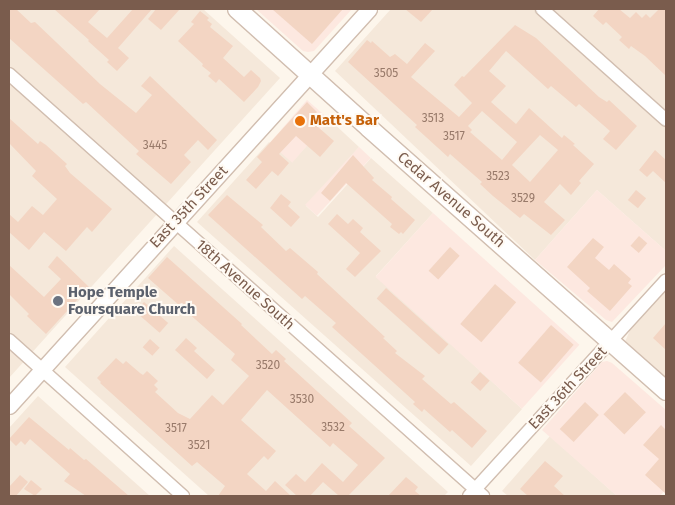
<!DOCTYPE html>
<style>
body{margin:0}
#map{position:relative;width:675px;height:505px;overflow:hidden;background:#fdf6ec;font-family:"Fira Sans",sans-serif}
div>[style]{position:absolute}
.residential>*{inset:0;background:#f5e8da}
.commercial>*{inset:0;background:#fde8e0;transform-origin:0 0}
.building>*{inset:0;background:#f3d5c3;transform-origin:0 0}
.roads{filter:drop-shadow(1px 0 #d1beb0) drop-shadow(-1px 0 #d1beb0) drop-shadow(0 1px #d1beb0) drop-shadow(0 -1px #d1beb0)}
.minor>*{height:12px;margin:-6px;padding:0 6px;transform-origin:6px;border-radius:6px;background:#fff}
.tertiary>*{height:15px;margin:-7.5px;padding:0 7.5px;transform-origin:7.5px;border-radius:7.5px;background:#fff}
.secondary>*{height:18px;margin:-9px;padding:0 9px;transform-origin:9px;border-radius:9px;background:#fff}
.dots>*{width:14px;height:14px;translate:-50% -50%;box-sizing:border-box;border:2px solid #fffaf3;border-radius:50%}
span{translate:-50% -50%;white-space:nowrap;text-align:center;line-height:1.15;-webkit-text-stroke:4px #fffaf3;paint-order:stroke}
.number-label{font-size:12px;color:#987a6a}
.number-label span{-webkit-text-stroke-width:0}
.food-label{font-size:15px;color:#c56008;font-weight:700}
.left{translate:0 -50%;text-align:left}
.street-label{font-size:15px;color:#7a5c4d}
.worship-label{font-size:15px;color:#5b616d;font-weight:700}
.frame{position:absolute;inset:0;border:10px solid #7a5c4d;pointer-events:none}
</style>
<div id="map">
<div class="residential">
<i style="clip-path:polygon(9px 9px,203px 9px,280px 78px,9px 378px)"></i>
<i style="clip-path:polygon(391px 9px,666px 9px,666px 251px,597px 190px,535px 260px,335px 71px)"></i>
<i style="clip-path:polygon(330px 120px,359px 147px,306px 206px,318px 217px,371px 158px,433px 213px,376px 276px,522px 409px,471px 466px,197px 222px,269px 142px,292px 162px)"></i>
<i style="clip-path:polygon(174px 246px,448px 492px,444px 496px,209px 496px,65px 367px)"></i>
<i style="clip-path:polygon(666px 290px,666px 379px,625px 342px,630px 330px)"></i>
<i style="clip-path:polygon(38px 396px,150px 496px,9px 496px,9px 428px)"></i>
<i style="clip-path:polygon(550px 436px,617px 496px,508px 496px,502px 491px)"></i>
</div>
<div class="commercial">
<i style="clip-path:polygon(256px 9px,352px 9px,314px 51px,308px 52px,303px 51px)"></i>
<i style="left:307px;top:100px;width:30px;height:57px;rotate:41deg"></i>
<i style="left:359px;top:147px;width:16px;height:79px;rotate:43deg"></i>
<i style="clip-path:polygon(597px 190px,666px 251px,666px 265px,612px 322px,606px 320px,535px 260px)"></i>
<i style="left:433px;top:213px;width:197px;height:86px;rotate:42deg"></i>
<i style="clip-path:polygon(607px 361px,612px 363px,666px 410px,666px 489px,660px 496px,617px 496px,542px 430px,602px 362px)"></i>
</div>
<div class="building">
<i style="clip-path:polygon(9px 9px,16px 9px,31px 23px,35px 22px,100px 84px,136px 113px,152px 95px,141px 86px,150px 76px,217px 140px,208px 150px,198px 140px,184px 155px,191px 162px,171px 184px,136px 154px,139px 151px,86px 102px,83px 104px,9px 38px)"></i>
<i style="clip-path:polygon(54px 9px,100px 9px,88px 22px,107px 38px,133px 9px,152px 9px,118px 48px,129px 58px,117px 71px,107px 62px,109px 60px,88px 41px,89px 40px)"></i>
<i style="clip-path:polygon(156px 9px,180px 9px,161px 30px,148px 19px)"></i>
<i style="clip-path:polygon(272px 9px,343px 9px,312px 44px)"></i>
<i style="clip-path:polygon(405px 9px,433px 9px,421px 22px)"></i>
<i style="clip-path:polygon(599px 9px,619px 9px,630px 18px,636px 12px,642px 18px,646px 14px,650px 18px,659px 9px,666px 9px,666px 76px,645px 56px,631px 46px,629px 49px,619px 40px,622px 37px,606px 22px,603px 25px,593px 16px)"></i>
<i style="clip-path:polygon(200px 11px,209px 18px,207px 20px,212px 24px,210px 27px,233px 46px,223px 58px,244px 77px,251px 70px,260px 78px,261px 81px,258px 87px,244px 102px,219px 79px,216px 83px,208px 76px,211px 73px,202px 66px,203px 64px,178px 41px,194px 24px,191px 22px)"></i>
<i style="clip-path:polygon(evenodd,515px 25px,536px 38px,599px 97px,607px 102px,609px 100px,637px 126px,616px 150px,603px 139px,610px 131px,579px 104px,576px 107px,551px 86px,548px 89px,506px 51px,489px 71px,506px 86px,491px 102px,516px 124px,529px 108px,562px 138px,564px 135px,575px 144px,573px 145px,594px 164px,579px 181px,581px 183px,571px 195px,560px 184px,544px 202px,565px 220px,551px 235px,524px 214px,520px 218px,493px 196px,480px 184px,482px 182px,450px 154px,448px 157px,415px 127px,417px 125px,348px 62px,367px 40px,371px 43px,372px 41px,390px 57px,395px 54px,407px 64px,425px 43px,435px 51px,411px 77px,459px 117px,472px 103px,454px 85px,462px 76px,464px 77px,515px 25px,482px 111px,517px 142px,502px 160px,470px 132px,472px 130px,468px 126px,482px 111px,515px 25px,540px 135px,558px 150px,530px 182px,512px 165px,540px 135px)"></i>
<i style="clip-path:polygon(307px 102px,317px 112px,310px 120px,334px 141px,320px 157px,296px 136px,279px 154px,289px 163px,278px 176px,272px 171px,256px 189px,246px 180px,262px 162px,257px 157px)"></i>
<i style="clip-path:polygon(9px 118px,38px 144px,40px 141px,46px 145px,67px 164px,65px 166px,70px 173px,112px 209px,92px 232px,87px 227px,66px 251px,44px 232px,29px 250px,9px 232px,9px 214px,18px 222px,32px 206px,43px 215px,57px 199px,32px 176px,36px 171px,9px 143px)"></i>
<i style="clip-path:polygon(655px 150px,666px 160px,666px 183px,653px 171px,647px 177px,639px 170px)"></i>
<i style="clip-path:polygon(353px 155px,374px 178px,372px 180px,392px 197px,391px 199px,415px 220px,403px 234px,401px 232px,399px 234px,390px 227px,392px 224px,346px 183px,330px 201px,321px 193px)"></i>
<i style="left:636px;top:190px;width:13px;height:13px;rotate:39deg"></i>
<i style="clip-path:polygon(281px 194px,291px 202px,288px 206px,300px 217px,291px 227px,270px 208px)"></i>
<i style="clip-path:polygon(227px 195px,263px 225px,261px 227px,286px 251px,290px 248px,318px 272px,317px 274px,385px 337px,383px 338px,397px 351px,395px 353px,425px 376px,422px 379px,451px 404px,454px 402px,487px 431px,472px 448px,452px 430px,450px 432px,424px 409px,422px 412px,413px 404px,415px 402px,332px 327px,336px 323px,305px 296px,302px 299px,208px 215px)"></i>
<i style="clip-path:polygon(337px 214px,348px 224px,353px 219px,363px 228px,360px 232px,381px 251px,355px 277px,346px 269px,360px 253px,328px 224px)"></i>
<i style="left:639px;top:236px;width:11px;height:13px;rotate:41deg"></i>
<i style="clip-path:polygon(593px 238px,604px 247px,595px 258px,609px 270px,614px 264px,631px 279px,628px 283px,632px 286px,610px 311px,587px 291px,590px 288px,567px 267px)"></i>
<i style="left:450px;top:247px;width:13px;height:32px;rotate:42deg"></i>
<i style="clip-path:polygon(57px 256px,89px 287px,46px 334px,27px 316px,29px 314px,9px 294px,9px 265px,44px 297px,61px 279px,48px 267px)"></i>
<i style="clip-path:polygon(167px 257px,242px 324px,241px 325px,272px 354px,276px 350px,286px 359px,284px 361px,352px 423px,349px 426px,385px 458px,348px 496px,339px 496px,323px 482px,310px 496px,297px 496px,285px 485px,296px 474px,305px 482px,322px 463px,343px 482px,358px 465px,333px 443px,330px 447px,267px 390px,241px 420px,276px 451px,268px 460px,264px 456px,247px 474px,266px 491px,275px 481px,291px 496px,218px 496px,225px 486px,197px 462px,192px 466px,100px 383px,101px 382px,97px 378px,116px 358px,123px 364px,126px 361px,140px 373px,143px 375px,147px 371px,158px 381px,154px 385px,158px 389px,155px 392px,178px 413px,190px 419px,212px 395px,223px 405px,249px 376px,231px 360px,235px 354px,148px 278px)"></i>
<i style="left:495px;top:284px;width:28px;height:53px;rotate:41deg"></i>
<i style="left:386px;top:288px;width:84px;height:14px;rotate:42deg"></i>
<i style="left:144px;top:302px;width:32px;height:13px;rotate:41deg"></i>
<i style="clip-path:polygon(666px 323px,666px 350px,653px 338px)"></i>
<i style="left:551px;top:325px;width:30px;height:50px;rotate:41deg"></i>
<i style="clip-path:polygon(186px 338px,197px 348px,194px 351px,215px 370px,207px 379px,175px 350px)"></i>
<i style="left:150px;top:339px;width:13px;height:11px;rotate:42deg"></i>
<i style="left:480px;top:372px;width:13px;height:14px;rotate:42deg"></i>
<i style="left:625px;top:392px;width:29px;height:31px;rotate:44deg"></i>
<i style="left:585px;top:402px;width:19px;height:37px;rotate:43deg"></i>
<i style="clip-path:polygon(29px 417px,69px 450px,70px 448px,84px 460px,86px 459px,129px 496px,86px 496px,64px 481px,70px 474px,30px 439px,25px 445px,21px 441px,16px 446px,9px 439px)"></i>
<i style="clip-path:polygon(661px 425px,666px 430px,666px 494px,645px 475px,659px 459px,643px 445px)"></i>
<i style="clip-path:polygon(545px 461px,563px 476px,554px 486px,565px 496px,528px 496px,520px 489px)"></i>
<i style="clip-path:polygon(20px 475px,28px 482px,16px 496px,9px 496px,9px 487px)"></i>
<i style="clip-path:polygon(406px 477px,418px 487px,415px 491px,421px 496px,388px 496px)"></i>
<i style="clip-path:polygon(31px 480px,42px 489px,35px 496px,24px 489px)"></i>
</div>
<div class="roads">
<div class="minor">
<i style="left:542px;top:9px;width:166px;rotate:41.8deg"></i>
<i style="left:9px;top:74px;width:635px;rotate:41.68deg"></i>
<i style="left:9px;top:340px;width:234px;rotate:41.9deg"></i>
<i style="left:469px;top:496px;width:292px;rotate:-47.6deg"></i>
</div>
<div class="tertiary">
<i style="left:9px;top:406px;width:536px;rotate:-47.8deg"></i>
</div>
<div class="secondary">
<i style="left:237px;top:9px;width:178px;rotate:42deg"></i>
<i style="left:369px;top:128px;width:397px;rotate:41.5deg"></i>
</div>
</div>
<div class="dots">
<i style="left:300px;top:121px;background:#e8710a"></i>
<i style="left:58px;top:301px;background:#6b7280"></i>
</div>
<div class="number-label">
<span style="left:386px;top:74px">3505</span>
<span style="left:433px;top:119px">3513</span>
<span style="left:454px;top:137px">3517</span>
<span style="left:155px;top:146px">3445</span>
<span style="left:498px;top:177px">3523</span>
<span style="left:523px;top:199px">3529</span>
<span style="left:268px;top:366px">3520</span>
<span style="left:302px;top:400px">3530</span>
<span style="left:333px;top:428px">3532</span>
<span style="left:176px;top:429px">3517</span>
<span style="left:199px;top:446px">3521</span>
</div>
<div class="food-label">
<span class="left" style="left:310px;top:121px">Matt's Bar</span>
</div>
<div class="street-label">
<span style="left:451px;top:200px;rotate:41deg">Cedar Avenue South</span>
<span style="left:189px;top:207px;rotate:-47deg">East 35th Street</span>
<span style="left:245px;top:285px;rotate:42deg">18th Avenue South</span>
<span style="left:568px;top:388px;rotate:-47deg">East 36th Street</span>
</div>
<div class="worship-label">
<span class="left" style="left:68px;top:301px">Hope Temple<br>Foursquare Church</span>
</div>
<div class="frame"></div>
</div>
